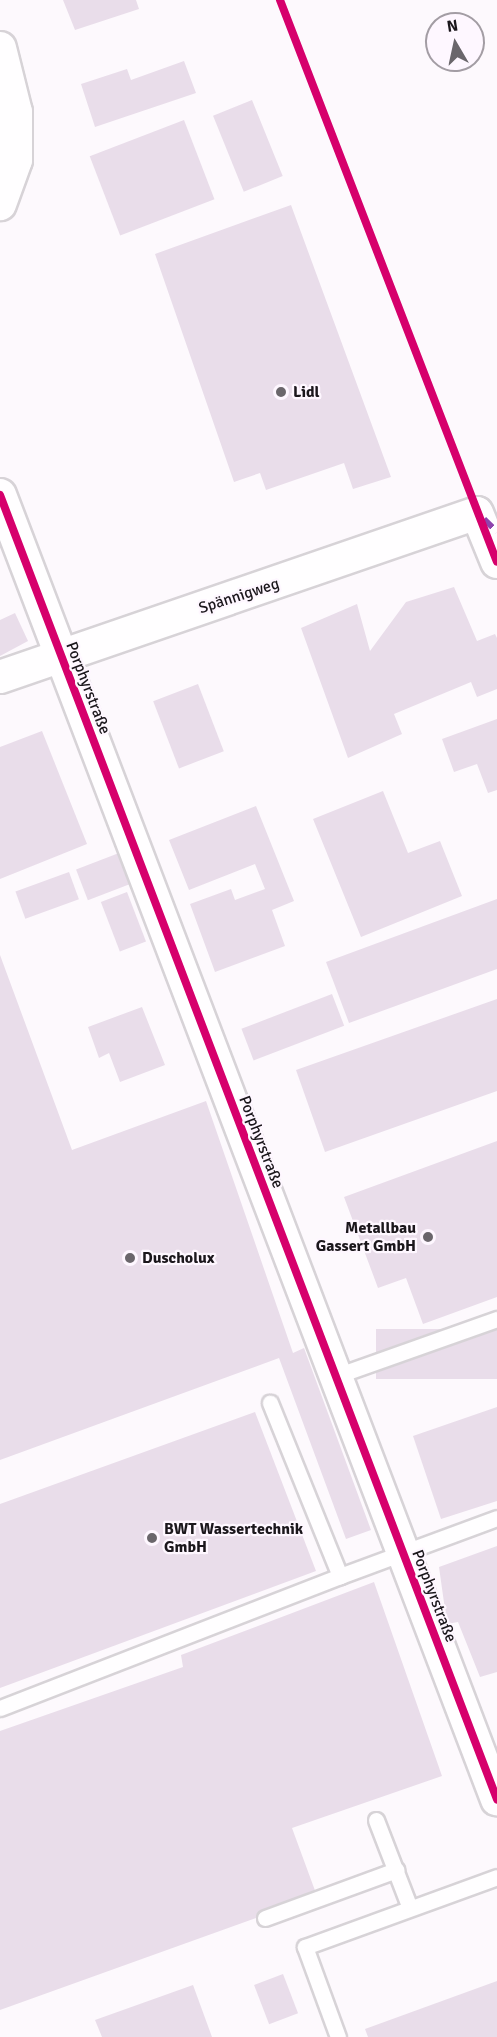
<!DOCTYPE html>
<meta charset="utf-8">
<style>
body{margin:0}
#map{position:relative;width:497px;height:2037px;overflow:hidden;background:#fdf9fd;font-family:Signika,sans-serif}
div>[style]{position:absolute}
.building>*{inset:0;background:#e9ddea;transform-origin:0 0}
.roads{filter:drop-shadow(2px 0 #d7d3d7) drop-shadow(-2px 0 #d7d3d7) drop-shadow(0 2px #d7d3d7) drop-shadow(0 -2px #d7d3d7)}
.lane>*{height:15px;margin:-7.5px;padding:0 7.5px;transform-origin:7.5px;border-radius:7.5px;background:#fffeff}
.street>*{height:32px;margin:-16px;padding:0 16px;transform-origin:16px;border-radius:16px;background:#fffeff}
.quiet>*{height:6px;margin-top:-3px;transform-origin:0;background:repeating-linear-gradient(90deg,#8e44ad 0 12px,transparent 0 18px)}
.cycleway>*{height:8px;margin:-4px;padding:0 4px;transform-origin:4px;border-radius:4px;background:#d6006c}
.dots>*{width:16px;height:16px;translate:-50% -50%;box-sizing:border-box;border:3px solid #fef7ff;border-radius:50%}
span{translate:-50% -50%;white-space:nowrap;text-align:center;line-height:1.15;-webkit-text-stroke:4.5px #fef7ff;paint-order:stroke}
.poi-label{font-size:16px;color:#1b171c;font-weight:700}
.left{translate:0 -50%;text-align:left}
.right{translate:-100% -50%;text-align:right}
.street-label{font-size:16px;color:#1b171c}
.north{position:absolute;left:425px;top:12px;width:60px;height:60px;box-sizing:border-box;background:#fef7ff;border:2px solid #a39da4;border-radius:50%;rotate:351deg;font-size:16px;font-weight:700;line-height:24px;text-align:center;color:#1b171c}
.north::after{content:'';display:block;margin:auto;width:21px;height:27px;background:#6a666b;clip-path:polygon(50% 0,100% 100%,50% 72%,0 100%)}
</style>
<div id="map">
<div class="building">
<i style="clip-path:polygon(63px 0,136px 0,139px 9px,75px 30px)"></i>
<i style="clip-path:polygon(184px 61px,196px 93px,95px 127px,81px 84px,127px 69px,131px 80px)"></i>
<i style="left:252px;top:100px;width:82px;height:42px;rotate:68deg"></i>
<i style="left:184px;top:120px;width:85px;height:101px;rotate:69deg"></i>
<i style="clip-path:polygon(291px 205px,391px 477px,353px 489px,344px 463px,266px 490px,260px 473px,234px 482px,155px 254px)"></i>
<i style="clip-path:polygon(454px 587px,477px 641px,495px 634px,497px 638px,497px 689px,477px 697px,471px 682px,394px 714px,402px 734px,348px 758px,301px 628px,357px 604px,370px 651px,406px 602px)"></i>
<i style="clip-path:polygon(15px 613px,28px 641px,0 656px,0 620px)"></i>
<i style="left:198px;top:684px;width:72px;height:48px;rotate:69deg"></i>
<i style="clip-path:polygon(497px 719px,497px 790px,488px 793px,477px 764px,454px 772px,442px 739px)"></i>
<i style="clip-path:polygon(42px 731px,87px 844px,0 879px,0 747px)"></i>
<i style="clip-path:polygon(383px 791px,408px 853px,440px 841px,462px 896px,361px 937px,313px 819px)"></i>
<i style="clip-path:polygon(256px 806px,294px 901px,272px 910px,285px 946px,215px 972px,190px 904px,231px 889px,235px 900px,265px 889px,255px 864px,189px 890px,169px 840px)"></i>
<i style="left:119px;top:853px;width:33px;height:46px;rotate:69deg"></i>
<i style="left:69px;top:872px;width:29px;height:57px;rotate:70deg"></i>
<i style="left:127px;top:892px;width:53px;height:28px;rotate:69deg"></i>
<i style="clip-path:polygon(497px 899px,497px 969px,349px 1023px,326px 962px)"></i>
<i style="clip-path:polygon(0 955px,72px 1150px,206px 1101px,293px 1353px,304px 1348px,371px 1530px,346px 1539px,279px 1358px,0 1460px)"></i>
<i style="left:332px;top:994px;width:34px;height:97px;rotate:69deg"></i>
<i style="clip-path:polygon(497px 999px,497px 1091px,325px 1152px,296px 1070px)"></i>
<i style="clip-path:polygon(142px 1007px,165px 1065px,120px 1082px,109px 1053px,99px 1058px,88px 1027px)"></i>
<i style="clip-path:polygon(497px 1141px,497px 1297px,423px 1324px,406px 1278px,378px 1288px,344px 1197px)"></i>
<i style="left:497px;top:1329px;width:50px;height:121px;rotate:90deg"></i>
<i style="clip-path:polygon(497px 1407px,497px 1501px,441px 1519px,413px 1436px)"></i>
<i style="clip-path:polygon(255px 1412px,316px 1571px,0 1688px,0 1504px)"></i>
<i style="clip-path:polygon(497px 1546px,497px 1672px,480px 1677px,458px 1622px,447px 1624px,439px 1567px)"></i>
<i style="clip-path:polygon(374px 1582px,442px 1776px,292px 1828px,317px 1896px,0 2010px,0 1731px,183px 1667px,181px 1655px)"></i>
<i style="left:283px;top:1974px;width:42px;height:31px;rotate:69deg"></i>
<i style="clip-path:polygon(497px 1981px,497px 2037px,368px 2037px,365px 2029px)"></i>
<i style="clip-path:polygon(193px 1985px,212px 2037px,102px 2037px,95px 2020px)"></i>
</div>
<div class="roads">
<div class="lane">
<i style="left:336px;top:1376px;width:171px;rotate:-19.5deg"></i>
<i style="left:340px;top:1576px;width:167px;rotate:-20.3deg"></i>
<i style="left:0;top:1708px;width:365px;rotate:-21.2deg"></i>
<i style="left:340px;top:1576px;width:187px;rotate:-112deg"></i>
<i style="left:376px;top:1820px;width:94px;rotate:68.9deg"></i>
<i style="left:265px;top:1918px;width:140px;rotate:-20.1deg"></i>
<i style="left:338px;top:2037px;width:96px;rotate:-110.1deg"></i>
<i style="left:305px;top:1947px;width:204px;rotate:-20deg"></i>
</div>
<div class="street">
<i style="left:0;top:48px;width:66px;rotate:76deg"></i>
<i style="left:16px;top:112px;width:48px;rotate:90deg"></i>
<i style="left:16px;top:160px;width:47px;rotate:110deg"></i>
<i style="left:0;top:495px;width:1396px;rotate:69.14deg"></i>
<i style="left:0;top:677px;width:504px;rotate:-18.97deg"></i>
<i style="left:477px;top:513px;width:53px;rotate:67.8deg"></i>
</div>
</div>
<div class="quiet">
<i style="left:484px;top:519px;width:18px;rotate:45deg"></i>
</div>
<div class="cycleway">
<i style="left:280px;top:0;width:602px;rotate:68.89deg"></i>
<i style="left:0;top:495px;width:1396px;rotate:69.14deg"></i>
</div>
<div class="dots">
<i style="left:281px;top:392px;background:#6a666b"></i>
<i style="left:428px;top:1237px;background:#6a666b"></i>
<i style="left:130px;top:1258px;background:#6a666b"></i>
<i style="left:152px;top:1538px;background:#6a666b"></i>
</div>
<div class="poi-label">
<span class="left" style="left:293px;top:392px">Lidl</span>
<span class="right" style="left:416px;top:1237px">Metallbau<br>Gassert GmbH</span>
<span class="left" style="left:142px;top:1258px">Duscholux</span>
<span class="left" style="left:164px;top:1538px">BWT Wassertechnik<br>GmbH</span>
</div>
<div class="street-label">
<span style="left:239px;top:596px;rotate:-18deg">Spännigweg</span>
<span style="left:88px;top:688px;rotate:69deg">Porphyrstraße</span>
<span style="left:261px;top:1142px;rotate:69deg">Porphyrstraße</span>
<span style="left:434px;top:1596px;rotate:69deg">Porphyrstraße</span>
</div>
<div class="north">N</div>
</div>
